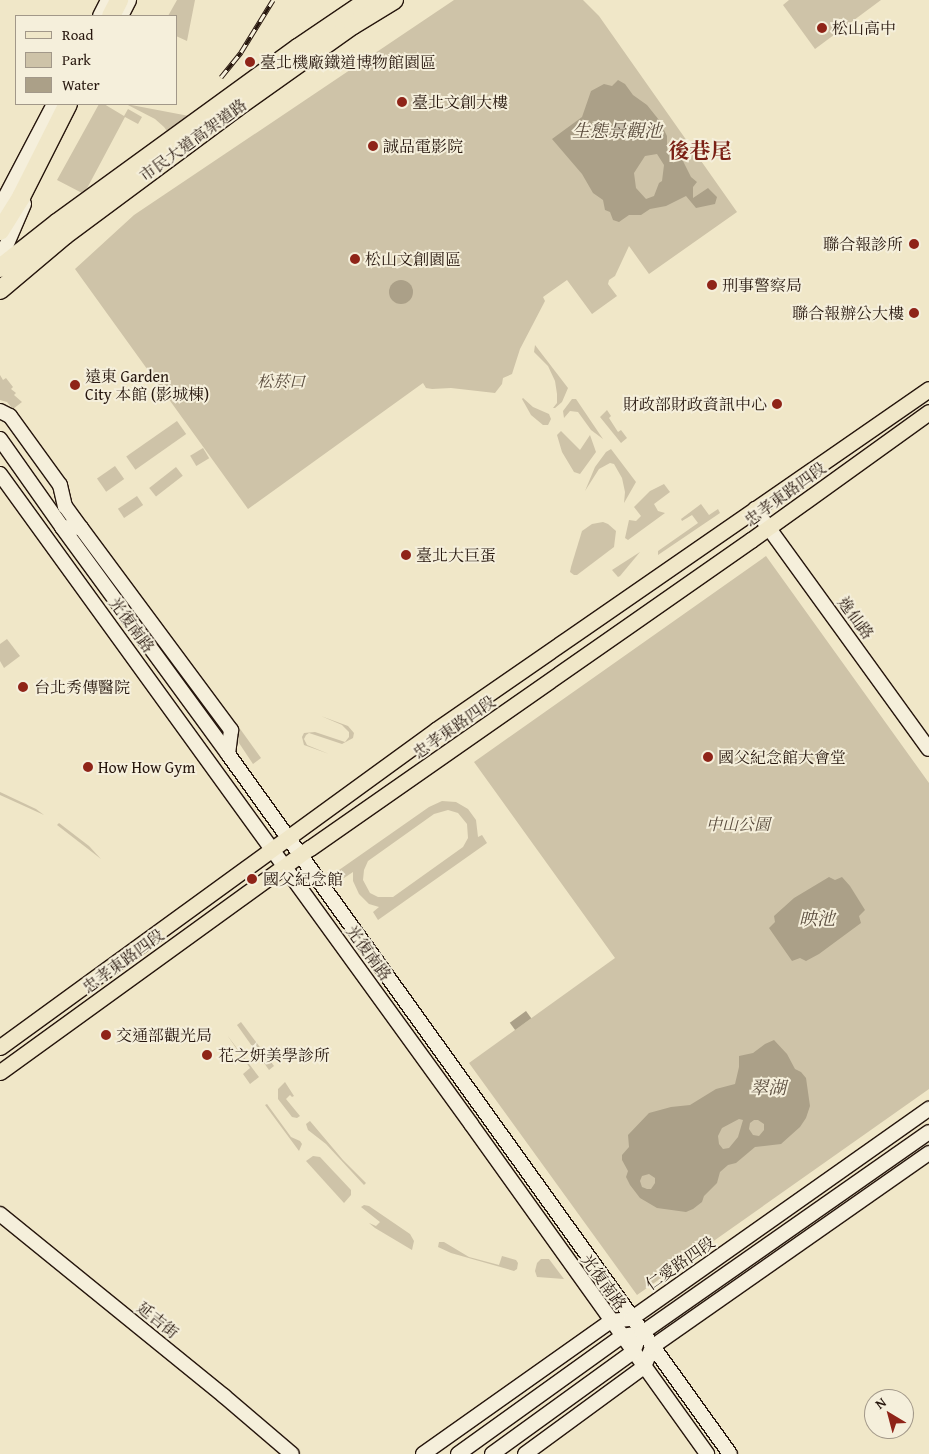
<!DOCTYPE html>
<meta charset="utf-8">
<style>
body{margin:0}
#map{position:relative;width:929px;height:1454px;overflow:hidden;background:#f0e7c8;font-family:"Gentium Book Plus","Noto Serif TC",serif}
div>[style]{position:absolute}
.green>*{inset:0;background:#cec3a8;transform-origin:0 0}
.water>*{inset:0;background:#aba088;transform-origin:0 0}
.round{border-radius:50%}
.roads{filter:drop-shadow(1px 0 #26160d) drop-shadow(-1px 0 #26160d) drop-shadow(0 1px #26160d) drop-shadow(0 -1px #26160d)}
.secondary>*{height:14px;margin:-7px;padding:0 7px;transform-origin:7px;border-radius:7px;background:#f5efdb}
.primary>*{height:15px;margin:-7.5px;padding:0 7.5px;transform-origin:7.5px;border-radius:7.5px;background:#f0e7c8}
.highway>*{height:18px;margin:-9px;padding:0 9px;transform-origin:9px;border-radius:9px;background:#f0e7c8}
.rail>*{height:5px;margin-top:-2.5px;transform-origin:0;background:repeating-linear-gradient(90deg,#f5efdb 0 9px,#26160d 0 18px);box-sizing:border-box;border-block:1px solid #26160d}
.dots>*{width:14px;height:14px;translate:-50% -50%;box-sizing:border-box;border:2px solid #f5efdb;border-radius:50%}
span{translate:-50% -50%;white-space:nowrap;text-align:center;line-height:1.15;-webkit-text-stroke:4px #f5efdb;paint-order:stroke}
.poi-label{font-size:16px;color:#26160d}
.left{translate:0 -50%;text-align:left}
.right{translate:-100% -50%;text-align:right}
.street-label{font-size:16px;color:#26160d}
.park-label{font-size:16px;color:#584a3c;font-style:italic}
.water-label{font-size:18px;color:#5b4d3e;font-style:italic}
.district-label{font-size:21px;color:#7a1f14;font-weight:700}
.legend{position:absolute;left:15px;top:15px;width:162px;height:90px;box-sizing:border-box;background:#f5efdb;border:1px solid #a29889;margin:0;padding:6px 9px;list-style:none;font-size:15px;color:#26160d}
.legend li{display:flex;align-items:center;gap:10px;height:25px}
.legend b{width:25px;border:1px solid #a29889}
.north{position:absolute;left:864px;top:1389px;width:50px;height:50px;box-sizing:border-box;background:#f5efdb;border:1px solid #a29889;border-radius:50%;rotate:323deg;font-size:14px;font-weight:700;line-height:20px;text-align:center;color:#26160d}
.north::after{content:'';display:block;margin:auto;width:18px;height:22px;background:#8f2418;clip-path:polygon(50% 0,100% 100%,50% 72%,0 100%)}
</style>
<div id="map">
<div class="green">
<i style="clip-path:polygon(177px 0,195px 0,187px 41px,176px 36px,176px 16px,168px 16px)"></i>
<i style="clip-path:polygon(454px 0,583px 0,599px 16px,737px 212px,649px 274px,629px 246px,615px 276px,609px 280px,608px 284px,617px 296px,592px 314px,567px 280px,543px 297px,545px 301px,520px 349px,512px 374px,503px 378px,502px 384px,495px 393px,451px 388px,432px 389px,426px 388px,423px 383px,248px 509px,75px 269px,134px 215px)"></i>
<i style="clip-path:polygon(789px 0,881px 0,815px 49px,783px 5px)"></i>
<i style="clip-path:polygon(99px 104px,104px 104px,124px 116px,128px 109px,142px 117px,138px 124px,125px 117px,84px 194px,57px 180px)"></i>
<i style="clip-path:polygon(126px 104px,189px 116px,182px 152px,164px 127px,155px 119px)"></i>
<i style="clip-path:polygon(535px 345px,568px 388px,562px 402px,555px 408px,553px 408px,557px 403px,557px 394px,555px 381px,548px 366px,534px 352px)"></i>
<i style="clip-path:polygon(0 375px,3px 380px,6px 378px,13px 387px,11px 389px,16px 393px,14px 395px,22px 402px,13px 409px,7px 402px,0 400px)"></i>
<i style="clip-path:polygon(523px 398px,533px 407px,549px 414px,551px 419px,548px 425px,543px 425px,531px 415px,522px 399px)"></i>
<i style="clip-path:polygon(572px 399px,576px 399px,603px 439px,591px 430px,578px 412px,570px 411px,564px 418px,563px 411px)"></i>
<i style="clip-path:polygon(607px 410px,611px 416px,609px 418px,618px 432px,621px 430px,627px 438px,621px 443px,600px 417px)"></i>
<i style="left:177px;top:421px;width:16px;height:62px;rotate:55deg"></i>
<i style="clip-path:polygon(561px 431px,580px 450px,590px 435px,596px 452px,580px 474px,574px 472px,562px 452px,557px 435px)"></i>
<i style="left:203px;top:448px;width:12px;height:15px;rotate:59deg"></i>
<i style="clip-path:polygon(611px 449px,636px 482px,624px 503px,625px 492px,622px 478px,614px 464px,610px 463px,599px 469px,585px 491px,595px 467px,606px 452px)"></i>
<i style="left:115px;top:466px;width:16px;height:22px;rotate:55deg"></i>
<i style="left:176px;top:467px;width:11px;height:34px;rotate:52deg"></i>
<i style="clip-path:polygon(664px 484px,670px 492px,654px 504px,658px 511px,665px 513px,628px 540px,625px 538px,629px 520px,636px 521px,641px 516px,634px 507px,650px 491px)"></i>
<i style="left:137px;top:496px;width:11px;height:23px;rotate:56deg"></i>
<i style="clip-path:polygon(701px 504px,709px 515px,718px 509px,720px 513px,658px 555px,658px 551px,698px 523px,692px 515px,682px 521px,681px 519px)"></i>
<i style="clip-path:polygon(603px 522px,608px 524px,616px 531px,614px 547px,577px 575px,574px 575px,570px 572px,571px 567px,582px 531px,592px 524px)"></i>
<i style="clip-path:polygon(640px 552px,620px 576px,618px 577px,612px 570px)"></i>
<i style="clip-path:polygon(766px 556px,929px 783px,929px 1089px,637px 1295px,469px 1063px,615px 958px,474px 762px)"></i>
<i style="clip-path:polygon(7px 639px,20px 656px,4px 668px,0 661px,0 644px)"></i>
<i style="clip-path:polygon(321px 716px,348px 726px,354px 733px,353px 738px,342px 744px,309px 733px,306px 735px,304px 739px,307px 745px,329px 754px,304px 745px,302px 737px,304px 733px,315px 732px,345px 742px,349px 737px,349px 732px,342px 725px)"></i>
<i style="clip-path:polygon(238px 726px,261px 758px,253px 764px,239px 743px,235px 729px)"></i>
<i style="clip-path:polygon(0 792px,36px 809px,44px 815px,0 795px)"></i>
<i style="clip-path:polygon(evenodd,442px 801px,456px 802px,468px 809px,476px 820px,478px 837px,482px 835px,487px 843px,378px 920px,373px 912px,379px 907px,369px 904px,359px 894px,353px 881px,353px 872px,344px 878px,339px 870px,429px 807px,442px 801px,448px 810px,458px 813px,467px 824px,468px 838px,463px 847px,393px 897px,378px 897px,370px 893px,363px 880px,364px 870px,368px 861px,434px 814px,448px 810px)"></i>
<i style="clip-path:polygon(59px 823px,89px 846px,101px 859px,57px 825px)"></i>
<i style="clip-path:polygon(241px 1022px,274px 1066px,269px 1070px,237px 1025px)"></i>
<i style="clip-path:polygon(227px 1035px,259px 1077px,250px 1084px,243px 1074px,250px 1068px)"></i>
<i style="clip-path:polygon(285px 1082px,294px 1096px,292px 1097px,290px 1095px,286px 1099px,300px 1116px,297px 1118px,292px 1117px,278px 1099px,278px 1089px)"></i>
<i style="clip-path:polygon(267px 1104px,291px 1137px,300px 1141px,302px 1144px,299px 1151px,265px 1105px)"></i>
<i style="clip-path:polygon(310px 1121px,343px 1160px,366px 1183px,364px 1185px,326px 1144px,308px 1130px,306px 1124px)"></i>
<i style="clip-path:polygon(313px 1156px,320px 1157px,351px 1190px,351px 1195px,344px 1203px,306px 1161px)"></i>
<i style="clip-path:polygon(364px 1205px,369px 1206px,410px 1234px,414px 1241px,412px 1250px,375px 1228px,369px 1223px,376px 1226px,380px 1222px,361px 1207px)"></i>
<i style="clip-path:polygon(439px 1242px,444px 1242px,469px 1257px,499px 1265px,502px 1256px,516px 1260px,518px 1263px,517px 1269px,514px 1271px,451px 1253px,438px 1247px)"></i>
<i style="clip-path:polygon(541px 1259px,549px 1259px,564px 1279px,537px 1277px,535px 1271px,537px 1263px)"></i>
</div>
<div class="water">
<i style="clip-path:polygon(evenodd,618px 80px,625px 84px,633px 95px,647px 105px,659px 120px,667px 136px,667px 149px,672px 155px,681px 157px,691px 177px,697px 182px,693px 187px,693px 198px,708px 188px,717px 197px,715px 204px,696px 208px,686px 196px,666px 206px,650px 209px,641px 215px,629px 215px,619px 222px,613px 220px,610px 212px,605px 210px,603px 200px,593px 193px,582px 174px,552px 139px,582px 117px,591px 91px,604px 84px,612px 86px,618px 80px,657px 154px,664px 165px,662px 181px,659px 183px,654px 196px,646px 199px,636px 188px,634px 173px,645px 156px,657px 154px)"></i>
<i class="round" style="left:389px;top:280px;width:24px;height:24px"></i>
<i style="clip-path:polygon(829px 877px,835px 880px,842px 877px,850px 886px,865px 910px,859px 916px,861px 923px,819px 954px,806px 961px,800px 958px,792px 961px,769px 928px,775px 922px,774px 916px,794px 898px)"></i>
<i style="left:526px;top:1011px;width:9px;height:20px;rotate:54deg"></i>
<i style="clip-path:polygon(evenodd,774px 1040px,787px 1054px,795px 1069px,801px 1072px,806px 1078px,810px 1106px,806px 1118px,800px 1127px,781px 1144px,755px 1147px,736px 1163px,728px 1165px,720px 1172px,717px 1183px,704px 1196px,702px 1202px,693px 1209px,686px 1212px,657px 1208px,640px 1198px,630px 1185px,626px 1177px,628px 1171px,622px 1160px,622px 1155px,629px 1147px,628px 1135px,649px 1113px,671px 1107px,690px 1105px,716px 1089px,735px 1084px,739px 1067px,739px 1056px,753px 1053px,765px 1044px,774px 1040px,739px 1119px,743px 1120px,738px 1137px,729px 1148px,723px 1149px,719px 1144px,718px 1136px,722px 1128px,739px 1119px,774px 1040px,754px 1120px,758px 1120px,764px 1124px,764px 1130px,759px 1136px,753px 1135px,749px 1129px,750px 1123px,754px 1120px,774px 1040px,649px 1174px,655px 1178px,655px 1183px,651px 1189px,647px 1189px,642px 1187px,640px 1181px,642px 1176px,649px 1174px)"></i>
</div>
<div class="roads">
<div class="secondary">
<i style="left:100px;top:16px;width:18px;rotate:-63deg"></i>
<i style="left:121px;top:16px;width:18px;rotate:-63deg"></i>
<i style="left:0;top:207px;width:116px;rotate:-62.3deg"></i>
<i style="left:0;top:260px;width:61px;rotate:-66.8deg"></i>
<i style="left:0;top:411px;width:11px;rotate:27deg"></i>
<i style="left:10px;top:416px;width:85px;rotate:54.1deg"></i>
<i style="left:60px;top:485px;width:22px;rotate:77deg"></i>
<i style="left:65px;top:506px;width:27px;rotate:54deg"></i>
<i style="left:0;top:439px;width:108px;rotate:54.8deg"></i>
<i style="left:62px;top:527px;width:19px;rotate:3deg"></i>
<i style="left:81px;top:528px;width:252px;rotate:53.4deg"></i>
<i style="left:231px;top:730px;width:24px;rotate:97deg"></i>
<i style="left:228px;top:754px;width:861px;rotate:54.35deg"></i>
<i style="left:0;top:474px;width:803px;rotate:54.07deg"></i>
<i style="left:471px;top:1124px;width:406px;rotate:54.4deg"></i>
<i style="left:755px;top:509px;width:296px;rotate:54.1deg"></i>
<i style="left:62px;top:527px;width:281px;rotate:53.8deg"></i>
<i style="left:0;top:1214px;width:289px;rotate:39.1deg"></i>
<i style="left:224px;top:1396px;width:89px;rotate:40.5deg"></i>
<i style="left:423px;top:1454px;width:230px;rotate:-35.3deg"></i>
<i style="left:611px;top:1321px;width:20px;rotate:-6deg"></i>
<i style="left:631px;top:1319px;width:365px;rotate:-35.2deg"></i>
<i style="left:458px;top:1454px;width:202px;rotate:-35.7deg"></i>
<i style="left:622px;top:1336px;width:20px;rotate:-9deg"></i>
<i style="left:642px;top:1333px;width:350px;rotate:-35deg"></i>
<i style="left:492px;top:1454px;width:174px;rotate:-35.9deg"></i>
<i style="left:633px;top:1352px;width:8px;rotate:-67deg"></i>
<i style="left:525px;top:1454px;width:147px;rotate:-36.2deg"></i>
<i style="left:644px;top:1367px;width:22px;rotate:-68deg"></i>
<i style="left:652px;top:1347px;width:338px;rotate:-35deg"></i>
</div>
<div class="primary">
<i style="left:0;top:1047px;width:539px;rotate:-36.02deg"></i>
<i style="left:436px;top:730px;width:599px;rotate:-34.67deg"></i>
<i style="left:0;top:1072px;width:382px;rotate:-35.9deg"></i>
<i style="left:310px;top:848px;width:538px;rotate:-34.93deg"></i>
<i style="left:751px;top:540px;width:219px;rotate:-35.7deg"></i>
</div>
<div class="highway">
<i style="left:111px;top:16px;width:18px;rotate:-63deg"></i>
<i style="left:0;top:231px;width:40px;rotate:-58deg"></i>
<i style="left:21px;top:197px;width:104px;rotate:-63.2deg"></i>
<i style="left:0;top:268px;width:73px;rotate:-38.3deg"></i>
<i style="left:57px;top:223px;width:298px;rotate:-36deg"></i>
<i style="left:298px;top:48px;width:86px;rotate:-34.1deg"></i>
<i style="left:0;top:290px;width:85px;rotate:-40.2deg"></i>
<i style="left:65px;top:235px;width:213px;rotate:-36.6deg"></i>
<i style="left:236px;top:108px;width:143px;rotate:-35.4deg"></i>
<i style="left:353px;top:25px;width:48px;rotate:-31.4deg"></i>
</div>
</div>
<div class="rail">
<i style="left:221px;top:77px;width:32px;rotate:-51deg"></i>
<i style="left:241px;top:52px;width:61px;rotate:-58.4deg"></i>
</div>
<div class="dots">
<i style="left:822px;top:28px;background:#8f2418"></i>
<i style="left:250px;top:62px;background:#8f2418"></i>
<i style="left:402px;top:102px;background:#8f2418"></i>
<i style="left:373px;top:146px;background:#8f2418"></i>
<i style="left:914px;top:244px;background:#8f2418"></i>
<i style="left:355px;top:259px;background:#8f2418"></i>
<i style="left:712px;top:285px;background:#8f2418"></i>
<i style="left:914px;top:313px;background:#8f2418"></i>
<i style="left:75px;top:385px;background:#8f2418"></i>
<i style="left:777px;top:404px;background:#8f2418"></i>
<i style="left:406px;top:555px;background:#8f2418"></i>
<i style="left:23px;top:687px;background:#8f2418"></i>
<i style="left:708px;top:757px;background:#8f2418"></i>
<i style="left:88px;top:767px;background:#8f2418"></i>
<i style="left:252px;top:879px;background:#8f2418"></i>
<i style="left:106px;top:1035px;background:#8f2418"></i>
<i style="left:207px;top:1055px;background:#8f2418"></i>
</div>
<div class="poi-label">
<span class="left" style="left:832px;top:28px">松山高中</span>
<span class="left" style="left:260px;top:62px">臺北機廠鐵道博物館園區</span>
<span class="left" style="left:412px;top:102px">臺北文創大樓</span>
<span class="left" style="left:383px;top:146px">誠品電影院</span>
<span class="right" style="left:903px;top:244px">聯合報診所</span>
<span class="left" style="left:365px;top:259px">松山文創園區</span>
<span class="left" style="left:722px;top:285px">刑事警察局</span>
<span class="right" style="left:904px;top:313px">聯合報辦公大樓</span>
<span class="left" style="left:85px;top:385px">遠東 Garden<br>City 本館 (影城棟)</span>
<span class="right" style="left:767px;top:404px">財政部財政資訊中心</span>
<span class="left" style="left:416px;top:555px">臺北大巨蛋</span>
<span class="left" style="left:34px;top:687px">台北秀傳醫院</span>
<span class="left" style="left:718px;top:757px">國父紀念館大會堂</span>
<span class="left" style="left:98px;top:767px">How How Gym</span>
<span class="left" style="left:263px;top:879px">國父紀念館</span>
<span class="left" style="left:116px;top:1035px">交通部觀光局</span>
<span class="left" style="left:218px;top:1055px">花之妍美學診所</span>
</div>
<div class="street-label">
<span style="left:193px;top:140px;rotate:-36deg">市民大道高架道路</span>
<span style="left:785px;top:494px;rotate:-36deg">忠孝東路四段</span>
<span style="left:856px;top:618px;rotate:54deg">逸仙路</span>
<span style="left:132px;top:625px;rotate:54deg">光復南路</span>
<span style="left:454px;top:727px;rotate:-35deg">忠孝東路四段</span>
<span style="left:369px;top:953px;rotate:54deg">光復南路</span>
<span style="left:123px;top:961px;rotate:-36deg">忠孝東路四段</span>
<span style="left:680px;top:1263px;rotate:-35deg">仁愛路四段</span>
<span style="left:604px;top:1282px;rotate:54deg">光復南路</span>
<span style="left:158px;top:1320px;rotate:39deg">延吉街</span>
</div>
<div class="park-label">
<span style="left:281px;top:381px">松菸口</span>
<span style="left:738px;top:824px">中山公園</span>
</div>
<div class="water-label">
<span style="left:617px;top:131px">生態景觀池</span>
<span style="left:817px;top:919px">映池</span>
<span style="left:768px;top:1088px">翠湖</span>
</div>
<div class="district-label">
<span style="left:700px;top:151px">後巷尾</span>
</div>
<ul class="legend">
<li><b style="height:6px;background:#f0e7c8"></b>Road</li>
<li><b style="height:14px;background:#cec3a8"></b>Park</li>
<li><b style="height:14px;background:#aba088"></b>Water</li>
</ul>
<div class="north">N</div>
</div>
